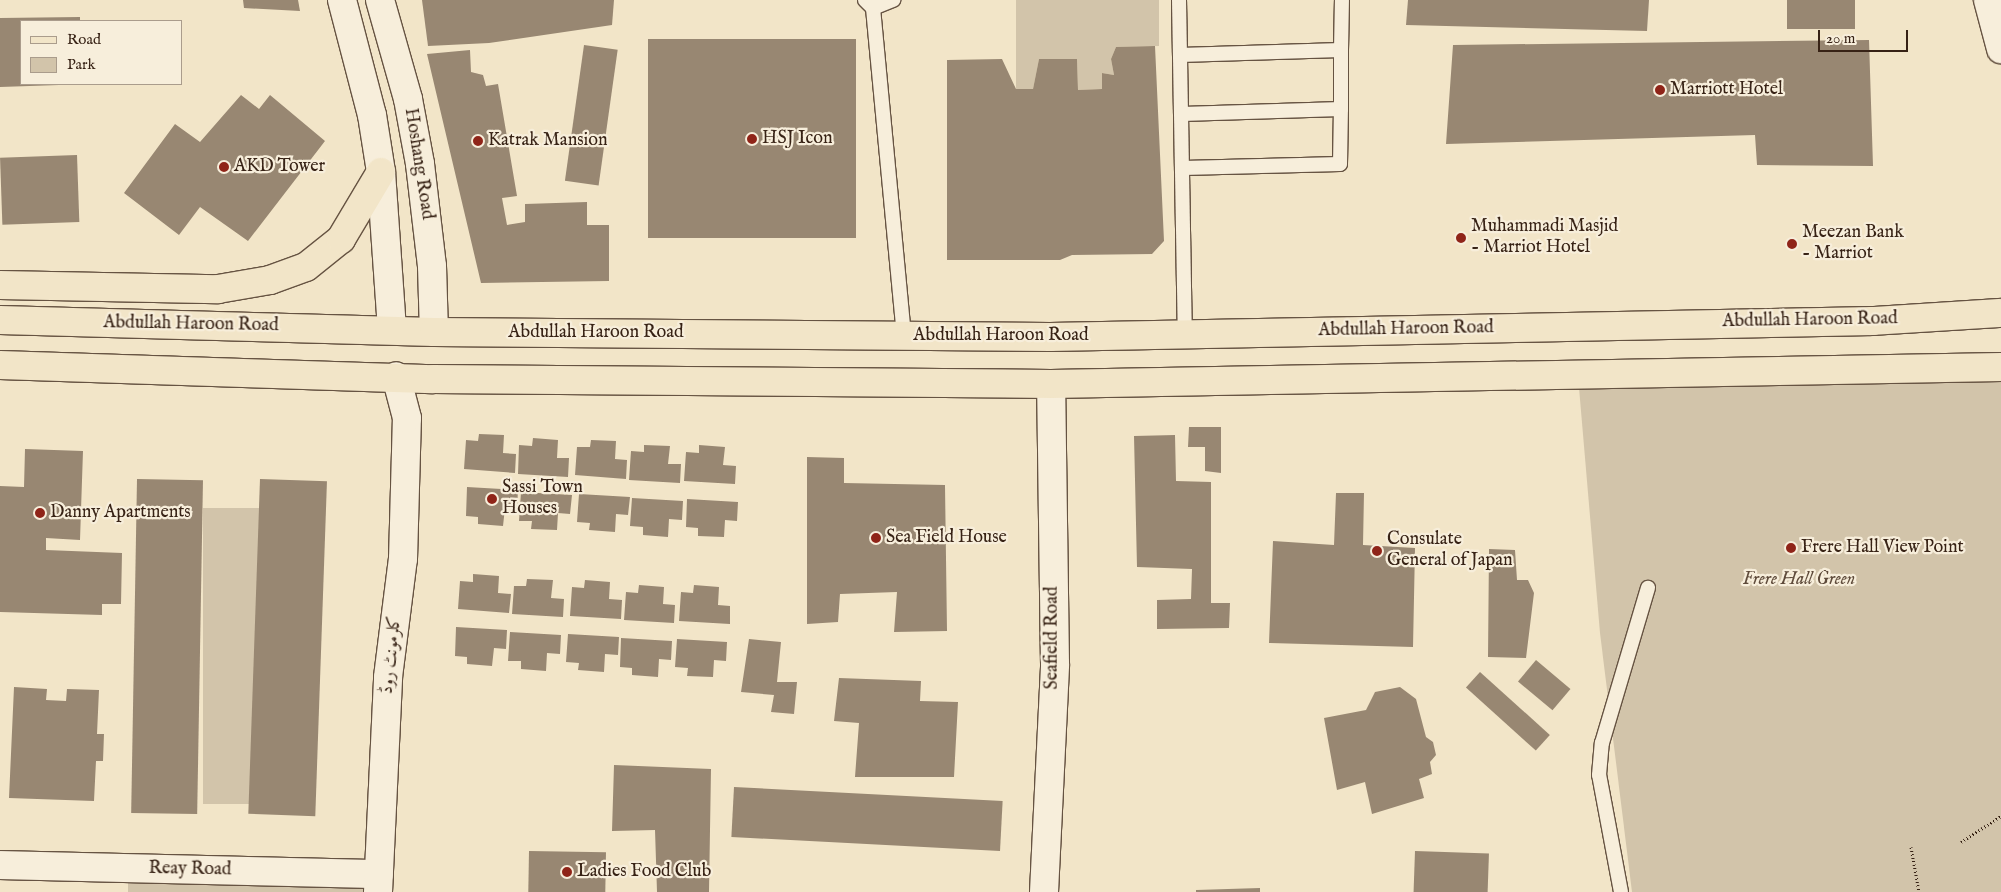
<!DOCTYPE html>
<meta charset="utf-8">
<style>
body{margin:0}
#map{position:relative;width:2001px;height:892px;overflow:hidden;background:#f2e5c8;font-family:"IM FELL English",Amiri,serif}
div>[style]{position:absolute}
.green>*{inset:0;background:#d2c4aa;transform-origin:0 0}
.building>*{inset:0;background:#988772;transform-origin:0 0}
.path>*{height:3px;margin-top:-1.5px;transform-origin:0;background:repeating-linear-gradient(90deg,#372215 0 1px,transparent 0 3.5px)}
.roads{filter:drop-shadow(1px 0 #665342) drop-shadow(-1px 0 #665342) drop-shadow(0 1px #665342) drop-shadow(0 -1px #665342)}
.lane>*{height:14px;margin:-7px;padding:0 7px;transform-origin:7px;border-radius:7px;background:#f7eedb}
.street>*{height:28px;margin:-14px;padding:0 14px;transform-origin:14px;border-radius:14px;background:#f7eedb}
.secondary>*{height:28px;margin:-14px;padding:0 14px;transform-origin:14px;border-radius:14px;background:#f7eedb}
.primary>*{height:28px;margin:-14px;padding:0 14px;transform-origin:14px;border-radius:14px;background:#f2e5c8}
.dots>*{width:14px;height:14px;translate:-50% -50%;box-sizing:border-box;border:2px solid #f7eedb;border-radius:50%}
span{translate:-50% -50%;white-space:nowrap;text-align:center;line-height:1.15;-webkit-text-stroke:4.5px #f7eedb;paint-order:stroke}
.poi-label{font-size:18px;color:#372215}
.left{translate:0 -50%;text-align:left}
.street-label{font-size:18px;color:#372215}
.park-label{font-size:18px;color:#5e4a3a;font-style:italic}
.legend{position:absolute;left:20px;top:20px;width:162px;height:65px;box-sizing:border-box;background:#f7eedb;border:1px solid #aa9c8c;margin:0;padding:6px 9px;list-style:none;font-size:15px;color:#372215}
.legend li{display:flex;align-items:center;gap:10px;height:25px}
.legend b{width:25px;border:1px solid #aa9c8c}
.scale{position:absolute;left:1818px;top:30px;width:90px;height:22px;box-sizing:border-box;border:2px solid #372215;border-top:0;padding-left:6px;font-size:15px;line-height:18px;white-space:nowrap;color:#372215;-webkit-text-stroke:4px #f7eedb;paint-order:stroke}
</style>
<div id="map">
<div class="green">
<i style="clip-path:polygon(1016px 0,1159px 0,1159px 46px,1116px 47px,1111px 59px,1114px 75px,1102px 73px,1102px 89px,1078px 90px,1077px 59px,1039px 59px,1033px 89px,1016px 89px)"></i>
<i style="clip-path:polygon(2001px 371px,2001px 892px,1632px 892px,1600px 633px,1578px 376px)"></i>
<i style="left:203px;top:508px;width:56px;height:296px"></i>
<i style="clip-path:polygon(128px 868px,379px 874px,378px 892px,128px 892px)"></i>
</div>
<div class="building">
<i style="clip-path:polygon(243px 0,298px 0,300px 11px,244px 8px)"></i>
<i style="clip-path:polygon(422px 0,614px 0,612px 25px,489px 43px,428px 46px)"></i>
<i style="clip-path:polygon(1408px 0,1649px 0,1647px 31px,1406px 25px)"></i>
<i style="left:1787px;top:0;width:68px;height:29px"></i>
<i style="clip-path:polygon(80px 17px,80px 21px,21px 21px,21px 84px,59px 85px,0 87px,0 18px)"></i>
<i style="left:856px;top:39px;width:199px;height:208px;rotate:90deg"></i>
<i style="clip-path:polygon(1869px 40px,1873px 166px,1757px 165px,1755px 135px,1446px 144px,1453px 45px)"></i>
<i style="left:584px;top:45px;width:34px;height:137px;rotate:8deg"></i>
<i style="clip-path:polygon(1155px 46px,1164px 241px,1152px 254px,1072px 255px,1060px 260px,947px 260px,947px 60px,1002px 59px,1016px 89px,1033px 89px,1039px 59px,1077px 59px,1078px 90px,1102px 89px,1102px 73px,1114px 75px,1111px 59px,1116px 47px)"></i>
<i style="clip-path:polygon(470px 50px,471px 72px,483px 75px,486px 86px,498px 84px,517px 196px,502px 198px,507px 225px,525px 222px,525px 204px,587px 202px,587px 225px,609px 225px,609px 281px,481px 283px,427px 54px)"></i>
<i style="clip-path:polygon(241px 95px,259px 109px,270px 95px,325px 141px,248px 241px,200px 207px,179px 235px,124px 193px,175px 124px,200px 142px)"></i>
<i style="left:77px;top:155px;width:67px;height:77px;rotate:88deg"></i>
<i style="clip-path:polygon(1189px 427px,1221px 427px,1221px 473px,1205px 471px,1205px 447px,1188px 447px)"></i>
<i style="clip-path:polygon(479px 434px,504px 435px,503px 453px,516px 454px,515px 473px,464px 469px,466px 440px,478px 441px)"></i>
<i style="clip-path:polygon(1175px 435px,1176px 481px,1211px 482px,1211px 603px,1230px 603px,1229px 628px,1157px 629px,1157px 600px,1191px 599px,1192px 569px,1137px 567px,1134px 436px)"></i>
<i style="clip-path:polygon(533px 438px,558px 440px,557px 458px,569px 458px,568px 477px,518px 474px,519px 445px,532px 446px)"></i>
<i style="clip-path:polygon(591px 440px,616px 441px,615px 459px,627px 460px,626px 479px,575px 475px,577px 447px,590px 447px)"></i>
<i style="clip-path:polygon(644px 445px,670px 446px,668px 464px,681px 464px,680px 483px,629px 480px,631px 451px,644px 452px)"></i>
<i style="clip-path:polygon(699px 445px,725px 447px,723px 465px,736px 466px,735px 484px,684px 481px,686px 452px,699px 453px)"></i>
<i style="clip-path:polygon(25px 449px,83px 451px,80px 540px,46px 538px,46px 550px,122px 553px,121px 604px,102px 604px,102px 615px,0 612px,0 486px,24px 487px)"></i>
<i style="clip-path:polygon(807px 457px,844px 458px,844px 483px,945px 485px,947px 631px,894px 632px,897px 592px,840px 594px,838px 622px,807px 624px)"></i>
<i style="left:137px;top:479px;width:66px;height:334px;rotate:1deg"></i>
<i style="left:260px;top:479px;width:67px;height:335px;rotate:2deg"></i>
<i style="clip-path:polygon(467px 487px,518px 490px,517px 509px,505px 508px,503px 526px,478px 524px,478px 517px,466px 516px)"></i>
<i style="clip-path:polygon(521px 492px,572px 495px,570px 514px,558px 513px,557px 530px,531px 529px,532px 521px,519px 521px)"></i>
<i style="clip-path:polygon(1336px 493px,1364px 493px,1363px 545px,1415px 548px,1413px 647px,1269px 643px,1273px 541px,1334px 545px)"></i>
<i style="clip-path:polygon(579px 494px,630px 497px,628px 515px,616px 514px,615px 532px,589px 530px,590px 523px,577px 522px)"></i>
<i style="clip-path:polygon(632px 498px,683px 501px,682px 520px,669px 519px,668px 537px,643px 535px,643px 527px,630px 526px)"></i>
<i style="clip-path:polygon(687px 499px,738px 502px,737px 521px,725px 520px,724px 537px,698px 536px,698px 528px,686px 527px)"></i>
<i style="clip-path:polygon(1489px 549px,1515px 550px,1517px 580px,1528px 580px,1534px 593px,1526px 658px,1488px 657px)"></i>
<i style="clip-path:polygon(473px 574px,499px 576px,498px 593px,511px 594px,509px 613px,458px 609px,460px 581px,473px 582px)"></i>
<i style="clip-path:polygon(527px 579px,553px 580px,551px 598px,564px 599px,563px 617px,512px 614px,514px 586px,526px 586px)"></i>
<i style="clip-path:polygon(585px 580px,610px 582px,609px 599px,622px 600px,621px 619px,570px 616px,572px 587px,584px 588px)"></i>
<i style="clip-path:polygon(639px 585px,664px 587px,663px 604px,675px 605px,674px 623px,624px 620px,626px 592px,638px 593px)"></i>
<i style="clip-path:polygon(694px 585px,719px 587px,718px 605px,730px 606px,730px 624px,679px 621px,681px 592px,693px 593px)"></i>
<i style="clip-path:polygon(456px 627px,507px 630px,506px 649px,494px 648px,492px 666px,467px 664px,467px 657px,455px 656px)"></i>
<i style="clip-path:polygon(510px 632px,561px 635px,560px 654px,547px 653px,546px 671px,521px 669px,521px 661px,508px 661px)"></i>
<i style="clip-path:polygon(568px 634px,619px 637px,618px 655px,605px 654px,604px 672px,578px 670px,579px 663px,566px 662px)"></i>
<i style="clip-path:polygon(621px 638px,672px 641px,671px 660px,659px 659px,658px 677px,632px 675px,632px 668px,620px 667px)"></i>
<i style="clip-path:polygon(677px 639px,727px 642px,726px 661px,714px 660px,713px 677px,687px 676px,688px 668px,675px 667px)"></i>
<i style="clip-path:polygon(749px 639px,781px 642px,777px 682px,797px 682px,794px 714px,771px 712px,774px 695px,741px 692px)"></i>
<i style="left:1536px;top:660px;width:45px;height:28px;rotate:40deg"></i>
<i style="left:1480px;top:672px;width:94px;height:21px;rotate:42deg"></i>
<i style="clip-path:polygon(839px 678px,921px 681px,920px 701px,958px 702px,954px 777px,855px 777px,859px 723px,834px 721px)"></i>
<i style="clip-path:polygon(14px 687px,47px 689px,46px 700px,66px 701px,67px 689px,99px 690px,97px 734px,104px 734px,103px 761px,96px 761px,94px 801px,9px 798px)"></i>
<i style="clip-path:polygon(1400px 687px,1416px 699px,1426px 737px,1433px 742px,1436px 755px,1430px 762px,1432px 774px,1419px 779px,1424px 798px,1372px 814px,1365px 782px,1337px 790px,1324px 718px,1366px 710px,1375px 692px)"></i>
<i style="clip-path:polygon(614px 765px,711px 769px,709px 892px,657px 892px,655px 830px,612px 831px)"></i>
<i style="left:734px;top:787px;width:269px;height:50px;rotate:3deg"></i>
<i style="left:529px;top:851px;width:77px;height:41px;rotate:1deg"></i>
<i style="left:1415px;top:851px;width:74px;height:41px;rotate:2deg"></i>
<i style="clip-path:polygon(1260px 888px,1260px 892px,1196px 892px,1196px 890px)"></i>
</div>
<div class="path">
<i style="left:1961px;top:842px;width:48px;rotate:-33deg"></i>
<i style="left:1911px;top:847px;width:46px;rotate:79.9deg"></i>
</div>
<div class="roads">
<div class="lane">
<i style="left:865px;top:0;width:11px;rotate:45deg"></i>
<i style="left:873px;top:8px;width:328px;rotate:84.6deg"></i>
<i style="left:1179px;top:0;width:334px;rotate:89deg"></i>
<i style="left:873px;top:8px;width:22px;rotate:-22deg"></i>
<i style="left:1180px;top:55px;width:161px;rotate:-1.8deg"></i>
<i style="left:1341px;top:50px;width:50px;rotate:-88.9deg"></i>
<i style="left:1182px;top:114px;width:159px;rotate:-1.8deg"></i>
<i style="left:1341px;top:109px;width:59px;rotate:-90deg"></i>
<i style="left:1183px;top:168px;width:157px;rotate:-1.5deg"></i>
<i style="left:1340px;top:164px;width:55px;rotate:-89deg"></i>
<i style="left:1621px;top:892px;width:119px;rotate:-100.6deg"></i>
<i style="left:1599px;top:775px;width:32px;rotate:-85deg"></i>
<i style="left:1602px;top:743px;width:162px;rotate:-73.5deg"></i>
</div>
<div class="street">
<i style="left:0;top:865px;width:379px;rotate:1.4deg"></i>
</div>
<div class="secondary">
<i style="left:342px;top:0;width:119px;rotate:75.4deg"></i>
<i style="left:372px;top:115px;width:58px;rotate:81deg"></i>
<i style="left:381px;top:172px;width:158px;rotate:86deg"></i>
<i style="left:380px;top:0;width:103px;rotate:74.2deg"></i>
<i style="left:408px;top:99px;width:66px;rotate:79.5deg"></i>
<i style="left:420px;top:164px;width:103px;rotate:83.3deg"></i>
<i style="left:432px;top:266px;width:66px;rotate:88.3deg"></i>
<i style="left:1988px;top:0;width:51px;rotate:75.1deg"></i>
<i style="left:378px;top:892px;width:215px;rotate:-87.3deg"></i>
<i style="left:388px;top:677px;width:119px;rotate:-82.8deg"></i>
<i style="left:403px;top:559px;width:141px;rotate:-88.4deg"></i>
<i style="left:407px;top:418px;width:43px;rotate:-104.7deg"></i>
<i style="left:1044px;top:892px;width:228px;rotate:-87.2deg"></i>
<i style="left:1055px;top:664px;width:280px;rotate:-90.8deg"></i>
</div>
<div class="primary">
<i style="left:0;top:285px;width:218px;rotate:1.1deg"></i>
<i style="left:218px;top:289px;width:53px;rotate:-9.8deg"></i>
<i style="left:270px;top:280px;width:38px;rotate:-20deg"></i>
<i style="left:306px;top:267px;width:45px;rotate:-38.7deg"></i>
<i style="left:341px;top:239px;width:78px;rotate:-59.2deg"></i>
<i style="left:0;top:320px;width:434px;rotate:1.6deg"></i>
<i style="left:434px;top:332px;width:616px;rotate:0.47deg"></i>
<i style="left:1050px;top:337px;width:823px;rotate:-1.11deg"></i>
<i style="left:1873px;top:321px;width:128px;rotate:-3.6deg"></i>
<i style="left:0;top:365px;width:433px;rotate:1.9deg"></i>
<i style="left:433px;top:379px;width:618px;rotate:0.46deg"></i>
<i style="left:1051px;top:384px;width:950px;rotate:-1.03deg"></i>
</div>
</div>
<div class="dots">
<i style="left:1660px;top:90px;background:#8f2418"></i>
<i style="left:752px;top:139px;background:#8f2418"></i>
<i style="left:478px;top:141px;background:#8f2418"></i>
<i style="left:224px;top:167px;background:#8f2418"></i>
<i style="left:1461px;top:238px;background:#8f2418"></i>
<i style="left:1792px;top:244px;background:#8f2418"></i>
<i style="left:492px;top:499px;background:#8f2418"></i>
<i style="left:40px;top:513px;background:#8f2418"></i>
<i style="left:876px;top:538px;background:#8f2418"></i>
<i style="left:1791px;top:548px;background:#8f2418"></i>
<i style="left:1377px;top:551px;background:#8f2418"></i>
<i style="left:567px;top:872px;background:#8f2418"></i>
</div>
<div class="poi-label">
<span class="left" style="left:1670px;top:90px">Marriott Hotel</span>
<span class="left" style="left:762px;top:139px">HSJ Icon</span>
<span class="left" style="left:488px;top:141px">Katrak Mansion</span>
<span class="left" style="left:234px;top:167px">AKD Tower</span>
<span class="left" style="left:1471px;top:238px">Muhammadi Masjid<br>- Marriot Hotel</span>
<span class="left" style="left:1802px;top:244px">Meezan Bank<br>- Marriot</span>
<span class="left" style="left:502px;top:499px">Sassi Town<br>Houses</span>
<span class="left" style="left:50px;top:513px">Danny Apartments</span>
<span class="left" style="left:886px;top:538px">Sea Field House</span>
<span class="left" style="left:1387px;top:551px">Consulate<br>General of Japan</span>
<span class="left" style="left:1801px;top:548px">Frere Hall View Point</span>
<span class="left" style="left:577px;top:872px">Ladies Food Club</span>
</div>
<div class="street-label">
<span style="left:418px;top:164px;rotate:81deg">Hoshang Road</span>
<span style="left:1810px;top:321px;rotate:-1deg">Abdullah Haroon Road</span>
<span style="left:191px;top:325px;rotate:1deg">Abdullah Haroon Road</span>
<span style="left:1406px;top:330px;rotate:-1deg">Abdullah Haroon Road</span>
<span style="left:596px;top:333px">Abdullah Haroon Road</span>
<span style="left:1001px;top:336px">Abdullah Haroon Road</span>
<span style="left:1053px;top:638px;rotate:-90deg">Seafield Road</span>
<span style="left:392px;top:655px;rotate:-84deg">کلرمونٹ روڈ</span>
<span style="left:190px;top:870px;rotate:1deg">Reay Road</span>
</div>
<div class="park-label">
<span style="left:1799px;top:580px">Frere Hall Green</span>
</div>
<ul class="legend">
<li><b style="height:6px;background:#f2e5c8"></b>Road</li>
<li><b style="height:14px;background:#d2c4aa"></b>Park</li>
</ul>
<div class="scale">20 m</div>
</div>
